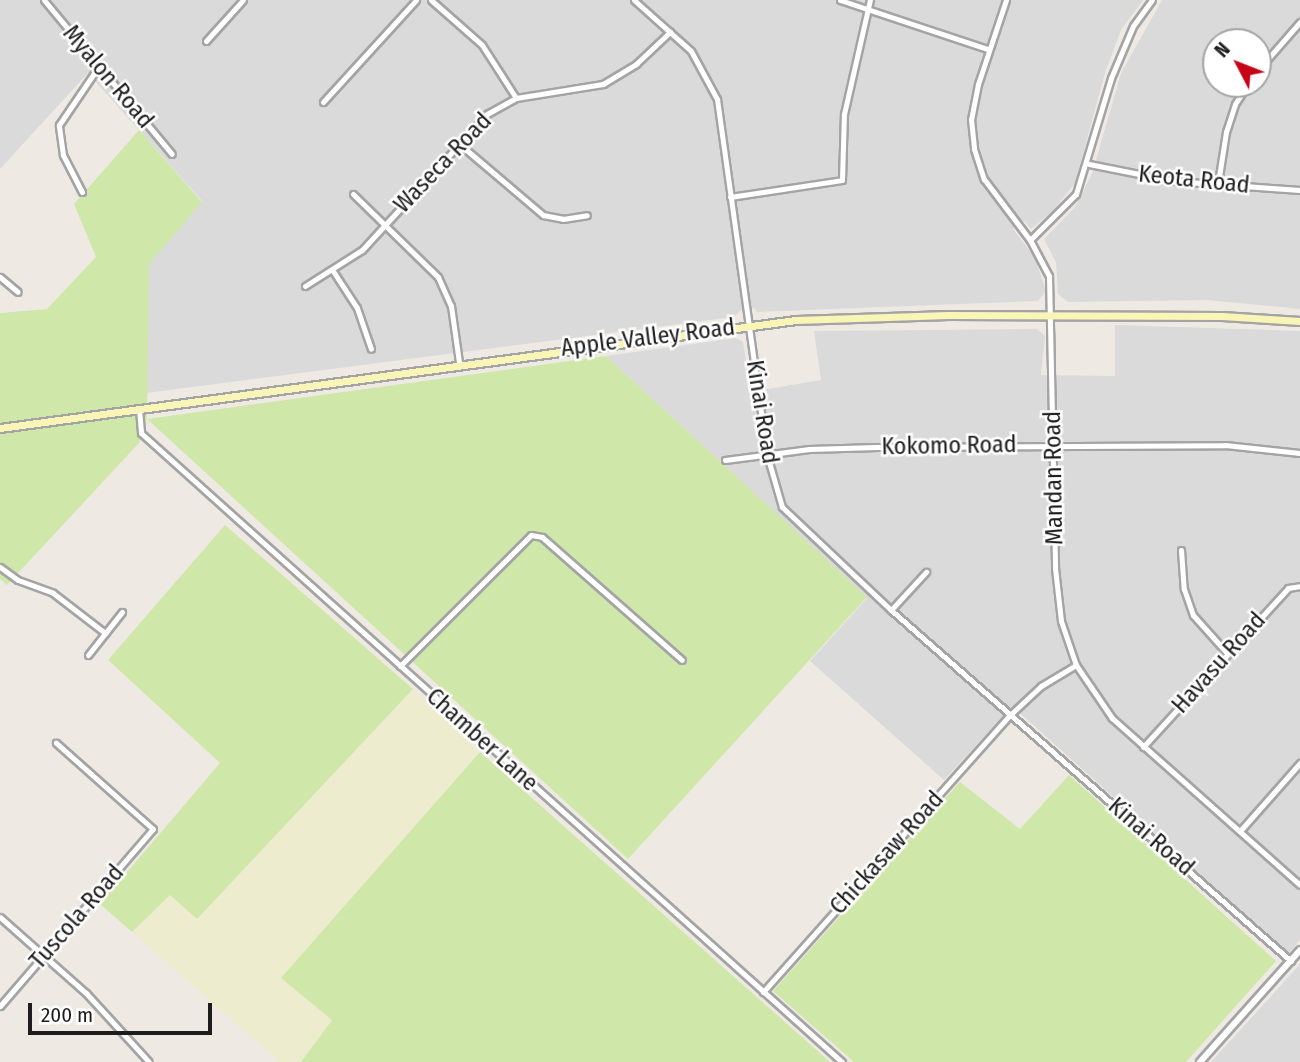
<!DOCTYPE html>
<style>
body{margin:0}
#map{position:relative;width:1300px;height:1062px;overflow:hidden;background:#eeeae3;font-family:"Fira Sans Condensed",sans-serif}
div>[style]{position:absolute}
.residential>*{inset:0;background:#dbdada}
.farmland>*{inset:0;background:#edeccf}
.grass>*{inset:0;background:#cfe8a9}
.roads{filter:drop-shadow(2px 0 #a4a4a4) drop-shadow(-2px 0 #a4a4a4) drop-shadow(0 2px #a4a4a4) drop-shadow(0 -2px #a4a4a4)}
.minor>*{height:5px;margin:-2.5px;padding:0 2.5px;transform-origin:2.5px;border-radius:2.5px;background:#fff}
.tertiary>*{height:6px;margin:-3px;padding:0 3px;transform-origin:3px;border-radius:3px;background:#fff}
.secondary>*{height:7px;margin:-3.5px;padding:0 3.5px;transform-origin:3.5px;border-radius:3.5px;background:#f9f5b7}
span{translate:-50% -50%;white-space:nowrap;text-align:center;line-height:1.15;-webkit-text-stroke:5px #fff;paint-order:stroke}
.street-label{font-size:24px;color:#1d1d1d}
.north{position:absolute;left:1202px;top:28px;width:70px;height:70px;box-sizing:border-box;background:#fff;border:2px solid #a5a5a5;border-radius:50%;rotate:312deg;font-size:19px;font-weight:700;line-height:28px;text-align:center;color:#1d1d1d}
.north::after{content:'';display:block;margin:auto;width:24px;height:32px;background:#c80316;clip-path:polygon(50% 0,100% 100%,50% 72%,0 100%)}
.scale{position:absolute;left:28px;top:1003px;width:184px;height:32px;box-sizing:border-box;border:4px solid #1d1d1d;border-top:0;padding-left:9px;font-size:21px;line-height:24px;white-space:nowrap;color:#1d1d1d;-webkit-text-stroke:5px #fff;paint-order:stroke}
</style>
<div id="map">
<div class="residential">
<i style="clip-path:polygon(0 0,1143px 0,1121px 30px,1105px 73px,1075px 183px,1053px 211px,1031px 229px,1024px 221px,1013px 229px,1035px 258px,1046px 291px,1038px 301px,757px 312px,754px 308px,741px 310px,734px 317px,146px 393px,148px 264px,202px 201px,88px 73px,0 169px)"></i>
<i style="clip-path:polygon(evenodd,1162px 0,1300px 0,1300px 309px,1207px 300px,1068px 302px,1058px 294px,1056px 262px,1044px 239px,1075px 207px,1092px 174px,1121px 73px,1162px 0,1216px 42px,1258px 42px,1258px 84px,1216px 84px,1216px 42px)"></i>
<i style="clip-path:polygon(1115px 325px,1300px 331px,1300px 940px,1288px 954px,1012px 706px,944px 780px,810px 661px,867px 598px,606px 356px,736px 338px,743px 342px,751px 392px,821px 380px,814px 331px,1037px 329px,1045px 336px,1041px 375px,1115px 376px)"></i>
<i style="clip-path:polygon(1300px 964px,1300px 1062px,1211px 1062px,1274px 993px)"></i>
</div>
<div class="farmland">
<i style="clip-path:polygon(413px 689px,480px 752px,282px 978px,332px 1020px,301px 1062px,279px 1062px,132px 932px,170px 895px,197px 919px)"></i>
</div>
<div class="grass">
<i style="clip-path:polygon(139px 130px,202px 202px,149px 264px,147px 419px,606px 356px,867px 597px,628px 859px,147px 419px,139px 443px,7px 585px,0 579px,0 313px,47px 309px,96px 257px,74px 204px)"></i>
<i style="clip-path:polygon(225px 525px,413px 689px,197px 919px,170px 895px,132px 932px,100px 904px,220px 763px,108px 660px)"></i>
<i style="clip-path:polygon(480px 752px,830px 1062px,301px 1062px,332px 1020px,281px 978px)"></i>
<i style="clip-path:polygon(1069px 775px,1276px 961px,1186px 1062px,854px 1062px,773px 991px,960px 782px,1020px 829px)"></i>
</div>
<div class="roads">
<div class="minor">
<i style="left:44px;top:0;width:200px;rotate:50.3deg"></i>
<i style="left:431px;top:0;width:68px;rotate:41.4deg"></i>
<i style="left:482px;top:45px;width:63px;rotate:57.3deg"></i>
<i style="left:634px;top:0;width:76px;rotate:41.8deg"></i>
<i style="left:691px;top:51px;width:55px;rotate:61.6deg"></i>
<i style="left:717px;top:99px;width:359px;rotate:82deg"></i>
<i style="left:767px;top:455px;width:54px;rotate:73.9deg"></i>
<i style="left:782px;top:507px;width:150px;rotate:43.4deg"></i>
<i style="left:891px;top:610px;width:532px;rotate:41.27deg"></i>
<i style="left:840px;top:0;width:155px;rotate:18.4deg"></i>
<i style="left:1006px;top:0;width:89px;rotate:108.4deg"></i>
<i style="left:978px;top:84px;width:36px;rotate:101deg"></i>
<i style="left:971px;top:119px;width:30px;rotate:84deg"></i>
<i style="left:974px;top:149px;width:32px;rotate:72deg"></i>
<i style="left:984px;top:179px;width:76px;rotate:53deg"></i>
<i style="left:1030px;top:240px;width:41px;rotate:62.2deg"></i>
<i style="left:1049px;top:276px;width:292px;rotate:88.8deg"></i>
<i style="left:1055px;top:568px;width:53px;rotate:83.5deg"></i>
<i style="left:1061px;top:621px;width:46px;rotate:71.2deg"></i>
<i style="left:1076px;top:665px;width:64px;rotate:55.8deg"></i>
<i style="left:1112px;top:718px;width:251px;rotate:41.6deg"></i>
<i style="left:206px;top:41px;width:55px;rotate:-47.9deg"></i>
<i style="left:1258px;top:70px;width:64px;rotate:-48.8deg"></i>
<i style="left:323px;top:102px;width:138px;rotate:-47.6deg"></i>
<i style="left:457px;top:142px;width:113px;rotate:40.3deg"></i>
<i style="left:543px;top:215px;width:20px;rotate:11deg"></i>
<i style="left:563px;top:219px;width:24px;rotate:-9deg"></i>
<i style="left:1089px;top:164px;width:87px;rotate:11.3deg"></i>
<i style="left:1174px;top:181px;width:126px;rotate:4.1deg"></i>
<i style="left:1218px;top:183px;width:52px;rotate:-81.1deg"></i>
<i style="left:1226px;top:132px;width:29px;rotate:-72deg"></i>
<i style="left:1235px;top:104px;width:24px;rotate:-57deg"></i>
<i style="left:82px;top:192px;width:42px;rotate:-117.2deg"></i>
<i style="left:63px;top:155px;width:30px;rotate:-98deg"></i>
<i style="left:59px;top:125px;width:71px;rotate:-55.9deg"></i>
<i style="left:353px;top:194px;width:119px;rotate:44.3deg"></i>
<i style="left:438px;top:277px;width:32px;rotate:66deg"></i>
<i style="left:451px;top:306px;width:57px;rotate:81.9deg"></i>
<i style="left:730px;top:197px;width:113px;rotate:-8.6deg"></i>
<i style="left:842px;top:180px;width:66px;rotate:-88.3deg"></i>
<i style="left:844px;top:114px;width:117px;rotate:-77.2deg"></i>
<i style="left:1030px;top:240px;width:65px;rotate:-45deg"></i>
<i style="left:1076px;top:194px;width:121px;rotate:-73.2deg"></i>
<i style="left:1111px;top:78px;width:56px;rotate:-67.1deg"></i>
<i style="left:1133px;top:26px;width:32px;rotate:-54deg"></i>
<i style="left:333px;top:271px;width:44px;rotate:57deg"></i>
<i style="left:357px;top:308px;width:43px;rotate:71.1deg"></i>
<i style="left:0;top:277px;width:23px;rotate:40deg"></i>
<i style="left:305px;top:286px;width:67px;rotate:-32.3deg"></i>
<i style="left:362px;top:250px;width:185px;rotate:-47.4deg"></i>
<i style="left:487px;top:114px;width:33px;rotate:-29deg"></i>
<i style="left:516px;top:98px;width:88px;rotate:-9.1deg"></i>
<i style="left:603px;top:84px;width:39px;rotate:-31deg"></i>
<i style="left:636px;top:64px;width:47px;rotate:-43.3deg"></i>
<i style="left:139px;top:409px;width:24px;rotate:85deg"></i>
<i style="left:141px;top:433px;width:942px;rotate:41.9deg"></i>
<i style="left:725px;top:460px;width:85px;rotate:-7.5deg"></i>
<i style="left:809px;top:449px;width:68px;rotate:-1.7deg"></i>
<i style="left:877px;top:447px;width:348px;rotate:-0.3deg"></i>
<i style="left:1225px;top:445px;width:75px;rotate:6.1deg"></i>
<i style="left:1181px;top:550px;width:39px;rotate:86deg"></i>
<i style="left:1184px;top:589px;width:28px;rotate:71deg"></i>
<i style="left:1193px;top:615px;width:51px;rotate:48.2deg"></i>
<i style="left:0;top:567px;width:22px;rotate:36deg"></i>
<i style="left:18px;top:580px;width:37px;rotate:20deg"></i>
<i style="left:53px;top:593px;width:66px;rotate:37.6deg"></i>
<i style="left:891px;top:610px;width:52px;rotate:-47.4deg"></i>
<i style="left:88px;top:655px;width:55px;rotate:-51.7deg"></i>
<i style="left:400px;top:666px;width:185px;rotate:-45deg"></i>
<i style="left:531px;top:535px;width:11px;rotate:10deg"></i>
<i style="left:542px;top:537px;width:186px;rotate:41.3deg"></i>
<i style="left:1143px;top:747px;width:215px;rotate:-47.6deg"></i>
<i style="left:1288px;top:588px;width:12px;rotate:-9deg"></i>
<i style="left:1240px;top:831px;width:91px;rotate:-48.6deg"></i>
<i style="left:0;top:917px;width:115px;rotate:41.5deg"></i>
<i style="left:86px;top:993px;width:93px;rotate:47.6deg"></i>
<i style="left:763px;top:992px;width:373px;rotate:-48.3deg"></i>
<i style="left:1011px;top:714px;width:41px;rotate:-43deg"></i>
<i style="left:1041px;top:686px;width:41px;rotate:-31deg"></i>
<i style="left:0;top:1006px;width:234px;rotate:-49.2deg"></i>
<i style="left:153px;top:829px;width:130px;rotate:-138.4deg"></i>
</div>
<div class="tertiary">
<i style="left:1200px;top:1062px;width:150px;rotate:-48.2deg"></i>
</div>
<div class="secondary">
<i style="left:0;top:428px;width:803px;rotate:-7.73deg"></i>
<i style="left:796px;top:320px;width:152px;rotate:-1.9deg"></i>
<i style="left:948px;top:315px;width:274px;rotate:0.2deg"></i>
<i style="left:1222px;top:316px;width:78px;rotate:3.7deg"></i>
</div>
</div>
<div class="street-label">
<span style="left:108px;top:77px;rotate:50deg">Myalon Road</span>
<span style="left:443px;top:163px;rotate:-46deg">Waseca Road</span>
<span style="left:1194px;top:180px;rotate:6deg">Keota Road</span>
<span style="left:648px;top:338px;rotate:-7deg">Apple Valley Road</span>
<span style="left:762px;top:412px;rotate:81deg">Kinai Road</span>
<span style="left:949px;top:446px;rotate:-1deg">Kokomo Road</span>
<span style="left:1054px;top:478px;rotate:-91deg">Mandan Road</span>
<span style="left:1219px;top:663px;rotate:-48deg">Havasu Road</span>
<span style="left:482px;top:740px;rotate:42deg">Chamber Lane</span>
<span style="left:1151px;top:837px;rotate:41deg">Kinai Road</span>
<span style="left:887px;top:853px;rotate:-48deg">Chickasaw Road</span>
<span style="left:77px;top:917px;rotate:-49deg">Tuscola Road</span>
</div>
<div class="north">N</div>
<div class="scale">200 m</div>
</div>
